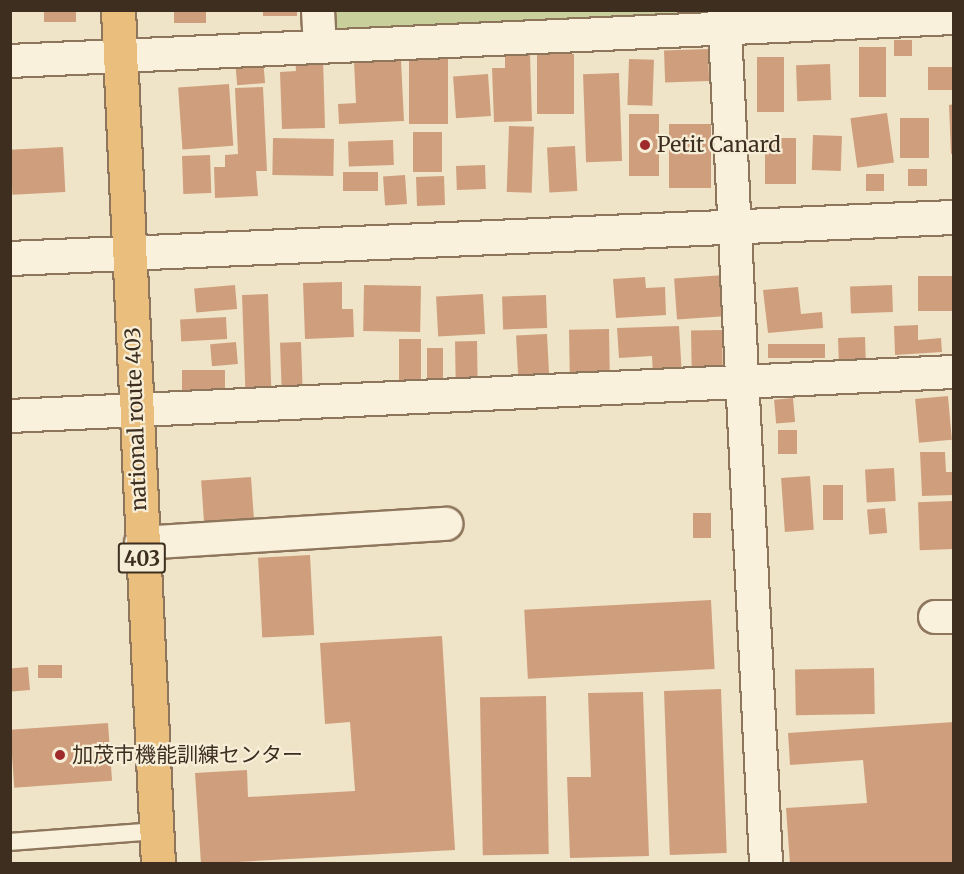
<!DOCTYPE html>
<meta charset="utf-8">
<style>
body{margin:0}
#map{position:relative;width:964px;height:874px;overflow:hidden;background:#f0e4c8;font-family:Merriweather,"Noto Sans JP",serif}
div>[style]{position:absolute}
.green>*{inset:0;background:#c9cf9b}
.building>*{inset:0;background:#cf9f7d;transform-origin:0 0}
.roads{filter:drop-shadow(2px 0 #8d765c) drop-shadow(-2px 0 #8d765c) drop-shadow(0 2px #8d765c) drop-shadow(0 -2px #8d765c)}
.service>*{height:16px;margin:-8px;padding:0 8px;transform-origin:8px;border-radius:8px;background:#faf1dc}
.minor>*{height:32px;margin:-16px;padding:0 16px;transform-origin:16px;border-radius:16px;background:#faf1dc}
.tertiary>*{height:33px;margin:-16.5px;padding:0 16.5px;transform-origin:16.5px;border-radius:16.5px;background:#faf1dc}
.trunk>*{height:33px;margin:-16.5px;padding:0 16.5px;transform-origin:16.5px;border-radius:16.5px;background:#eabe7c}
.dots>*{width:16px;height:16px;translate:-50% -50%;box-sizing:border-box;border:3px solid #f7eed8;border-radius:50%}
span{translate:-50% -50%;white-space:nowrap;text-align:center;line-height:1.15;-webkit-text-stroke:4.5px #f7eed8;paint-order:stroke}
.shield-label span{padding:2px 4px;background:#f7eed8;border:2px solid;border-radius:4px;-webkit-text-stroke-width:0}
.shield-label{font-size:20px;color:#3d2e20;font-weight:700}
.poi-label{font-size:21px;color:#3d2e20}
.left{translate:0 -50%;text-align:left}
.street-label{font-size:21px;color:#3d2e20}
.frame{position:absolute;inset:0;border:12px solid #3d2e20;pointer-events:none}
</style>
<div id="map">
<div class="green">
<i style="clip-path:polygon(708px 10px,709px 17px,332px 34px,331px 11px)"></i>
</div>
<div class="building">
<i style="left:44px;top:10px;width:32px;height:12px"></i>
<i style="left:174px;top:10px;width:32px;height:13px"></i>
<i style="left:263px;top:10px;width:34px;height:6px"></i>
<i style="left:894px;top:40px;width:18px;height:16px"></i>
<i style="left:859px;top:47px;width:27px;height:50px"></i>
<i style="left:708px;top:49px;width:32px;height:44px;rotate:88deg"></i>
<i style="clip-path:polygon(530px 53px,532px 121px,494px 122px,492px 68px,505px 68px,505px 54px)"></i>
<i style="left:537px;top:54px;width:37px;height:60px"></i>
<i style="left:409px;top:56px;width:39px;height:68px"></i>
<i style="clip-path:polygon(323px 57px,325px 128px,282px 129px,280px 72px,296px 71px,295px 58px)"></i>
<i style="left:757px;top:57px;width:27px;height:55px"></i>
<i style="left:263px;top:59px;width:24px;height:28px;rotate:85deg"></i>
<i style="left:629px;top:59px;width:25px;height:46px;rotate:2deg"></i>
<i style="clip-path:polygon(401px 60px,404px 121px,339px 124px,338px 104px,356px 103px,354px 62px)"></i>
<i style="left:830px;top:64px;width:36px;height:34px;rotate:88deg"></i>
<i style="left:954px;top:67px;width:23px;height:26px;rotate:90deg"></i>
<i style="left:619px;top:73px;width:88px;height:36px;rotate:88deg"></i>
<i style="left:488px;top:74px;width:42px;height:35px;rotate:86deg"></i>
<i style="left:229px;top:84px;width:62px;height:51px;rotate:86deg"></i>
<i style="clip-path:polygon(263px 87px,267px 171px,256px 171px,258px 196px,215px 198px,214px 167px,225px 167px,225px 155px,238px 154px,235px 88px)"></i>
<i style="clip-path:polygon(954px 104px,954px 154px,951px 154px,949px 105px)"></i>
<i style="left:887px;top:113px;width:50px;height:37px;rotate:82deg"></i>
<i style="left:629px;top:114px;width:30px;height:62px"></i>
<i style="left:900px;top:118px;width:29px;height:40px"></i>
<i style="left:669px;top:124px;width:42px;height:64px"></i>
<i style="left:509px;top:126px;width:25px;height:66px;rotate:2deg"></i>
<i style="left:413px;top:132px;width:29px;height:40px"></i>
<i style="left:813px;top:135px;width:29px;height:35px;rotate:2deg"></i>
<i style="left:273px;top:138px;width:61px;height:37px;rotate:1deg"></i>
<i style="left:765px;top:138px;width:31px;height:46px"></i>
<i style="left:393px;top:140px;width:25px;height:45px;rotate:88deg"></i>
<i style="left:575px;top:146px;width:45px;height:28px;rotate:87deg"></i>
<i style="left:63px;top:147px;width:45px;height:53px;rotate:87deg"></i>
<i style="left:210px;top:155px;width:38px;height:28px;rotate:88deg"></i>
<i style="left:485px;top:165px;width:24px;height:29px;rotate:88deg"></i>
<i style="left:908px;top:169px;width:19px;height:17px"></i>
<i style="left:378px;top:172px;width:19px;height:35px;rotate:90deg"></i>
<i style="left:866px;top:174px;width:18px;height:17px"></i>
<i style="left:405px;top:175px;width:29px;height:22px;rotate:86deg"></i>
<i style="left:444px;top:176px;width:29px;height:28px;rotate:88deg"></i>
<i style="left:725px;top:275px;width:41px;height:51px;rotate:86deg"></i>
<i style="left:954px;top:276px;width:35px;height:36px;rotate:90deg"></i>
<i style="clip-path:polygon(645px 277px,646px 288px,665px 287px,666px 315px,616px 318px,613px 279px)"></i>
<i style="clip-path:polygon(342px 282px,342px 309px,353px 309px,354px 337px,305px 339px,303px 283px)"></i>
<i style="left:235px;top:285px;width:24px;height:41px;rotate:85deg"></i>
<i style="left:364px;top:285px;width:57px;height:46px;rotate:1deg"></i>
<i style="left:892px;top:285px;width:27px;height:42px;rotate:88deg"></i>
<i style="clip-path:polygon(798px 287px,801px 314px,822px 312px,823px 328px,768px 333px,763px 290px)"></i>
<i style="left:268px;top:294px;width:97px;height:26px;rotate:88deg"></i>
<i style="left:483px;top:294px;width:40px;height:47px;rotate:87deg"></i>
<i style="left:546px;top:295px;width:33px;height:44px;rotate:88deg"></i>
<i style="left:226px;top:317px;width:22px;height:46px;rotate:87deg"></i>
<i style="clip-path:polygon(918px 325px,918px 340px,941px 338px,942px 352px,895px 355px,894px 326px)"></i>
<i style="clip-path:polygon(679px 326px,682px 376px,653px 378px,652px 356px,619px 358px,617px 328px)"></i>
<i style="left:609px;top:329px;width:47px;height:40px;rotate:89deg"></i>
<i style="left:722px;top:330px;width:43px;height:31px;rotate:89deg"></i>
<i style="left:547px;top:334px;width:42px;height:31px;rotate:87deg"></i>
<i style="left:865px;top:337px;width:23px;height:27px;rotate:88deg"></i>
<i style="left:399px;top:339px;width:22px;height:43px"></i>
<i style="left:477px;top:341px;width:42px;height:22px;rotate:89deg"></i>
<i style="left:236px;top:342px;width:22px;height:26px;rotate:85deg"></i>
<i style="left:301px;top:342px;width:49px;height:21px;rotate:88deg"></i>
<i style="left:825px;top:344px;width:14px;height:57px;rotate:90deg"></i>
<i style="left:427px;top:348px;width:16px;height:33px"></i>
<i style="left:225px;top:370px;width:21px;height:43px;rotate:90deg"></i>
<i style="left:948px;top:396px;width:44px;height:33px;rotate:85deg"></i>
<i style="left:793px;top:398px;width:24px;height:19px;rotate:85deg"></i>
<i style="left:778px;top:430px;width:19px;height:24px"></i>
<i style="clip-path:polygon(920px 452px,945px 452px,946px 472px,954px 472px,954px 495px,922px 496px)"></i>
<i style="left:894px;top:468px;width:33px;height:29px;rotate:87deg"></i>
<i style="left:810px;top:476px;width:54px;height:29px;rotate:86deg"></i>
<i style="left:251px;top:477px;width:52px;height:50px;rotate:86deg"></i>
<i style="left:823px;top:485px;width:20px;height:35px"></i>
<i style="left:952px;top:501px;width:48px;height:34px;rotate:88deg"></i>
<i style="left:885px;top:508px;width:25px;height:18px;rotate:85deg"></i>
<i style="left:693px;top:513px;width:18px;height:25px"></i>
<i style="left:310px;top:555px;width:80px;height:52px;rotate:87deg"></i>
<i style="left:711px;top:600px;width:69px;height:187px;rotate:87deg"></i>
<i style="clip-path:polygon(442px 636px,455px 850px,201px 864px,195px 773px,247px 770px,248px 797px,355px 791px,350px 722px,325px 724px,320px 643px)"></i>
<i style="left:38px;top:665px;width:24px;height:13px"></i>
<i style="left:28px;top:667px;width:23px;height:18px;rotate:85deg"></i>
<i style="left:874px;top:668px;width:46px;height:79px;rotate:89deg"></i>
<i style="left:721px;top:689px;width:164px;height:57px;rotate:88deg"></i>
<i style="clip-path:polygon(643px 692px,649px 856px,570px 858px,567px 777px,591px 777px,588px 693px)"></i>
<i style="left:546px;top:696px;width:158px;height:66px;rotate:89deg"></i>
<i style="clip-path:polygon(954px 722px,954px 864px,790px 864px,786px 808px,867px 803px,863px 760px,790px 765px,788px 733px)"></i>
<i style="left:108px;top:723px;width:58px;height:98px;rotate:86deg"></i>
</div>
<div class="roads">
<div class="service">
<i style="left:10px;top:842px;width:146px;rotate:-4.3deg"></i>
</div>
<div class="minor">
<i style="left:318px;top:10px;width:37px;rotate:87deg"></i>
<i style="left:724px;top:10px;width:855px;rotate:87.18deg"></i>
<i style="left:10px;top:61px;width:945px;rotate:-2.61deg"></i>
<i style="left:10px;top:416px;width:945px;rotate:-2.67deg"></i>
<i style="left:141px;top:543px;width:306px;rotate:-3.6deg"></i>
<i style="left:935px;top:617px;width:19px"></i>
</div>
<div class="tertiary">
<i style="left:10px;top:258px;width:945px;rotate:-2.49deg"></i>
</div>
<div class="trunk">
<i style="left:118px;top:10px;width:855px;rotate:87.32deg"></i>
</div>
</div>
<div class="dots">
<i style="left:645px;top:145px;background:#9e2a2b"></i>
<i style="left:60px;top:755px;background:#9e2a2b"></i>
</div>
<div class="shield-label">
<span style="left:142px;top:558px">403</span>
</div>
<div class="poi-label">
<span class="left" style="left:657px;top:145px">Petit Canard</span>
<span class="left" style="left:72px;top:755px">加茂市機能訓練センター</span>
</div>
<div class="street-label">
<span style="left:136px;top:419px;rotate:-92deg">national route 403</span>
</div>
<div class="frame"></div>
</div>
